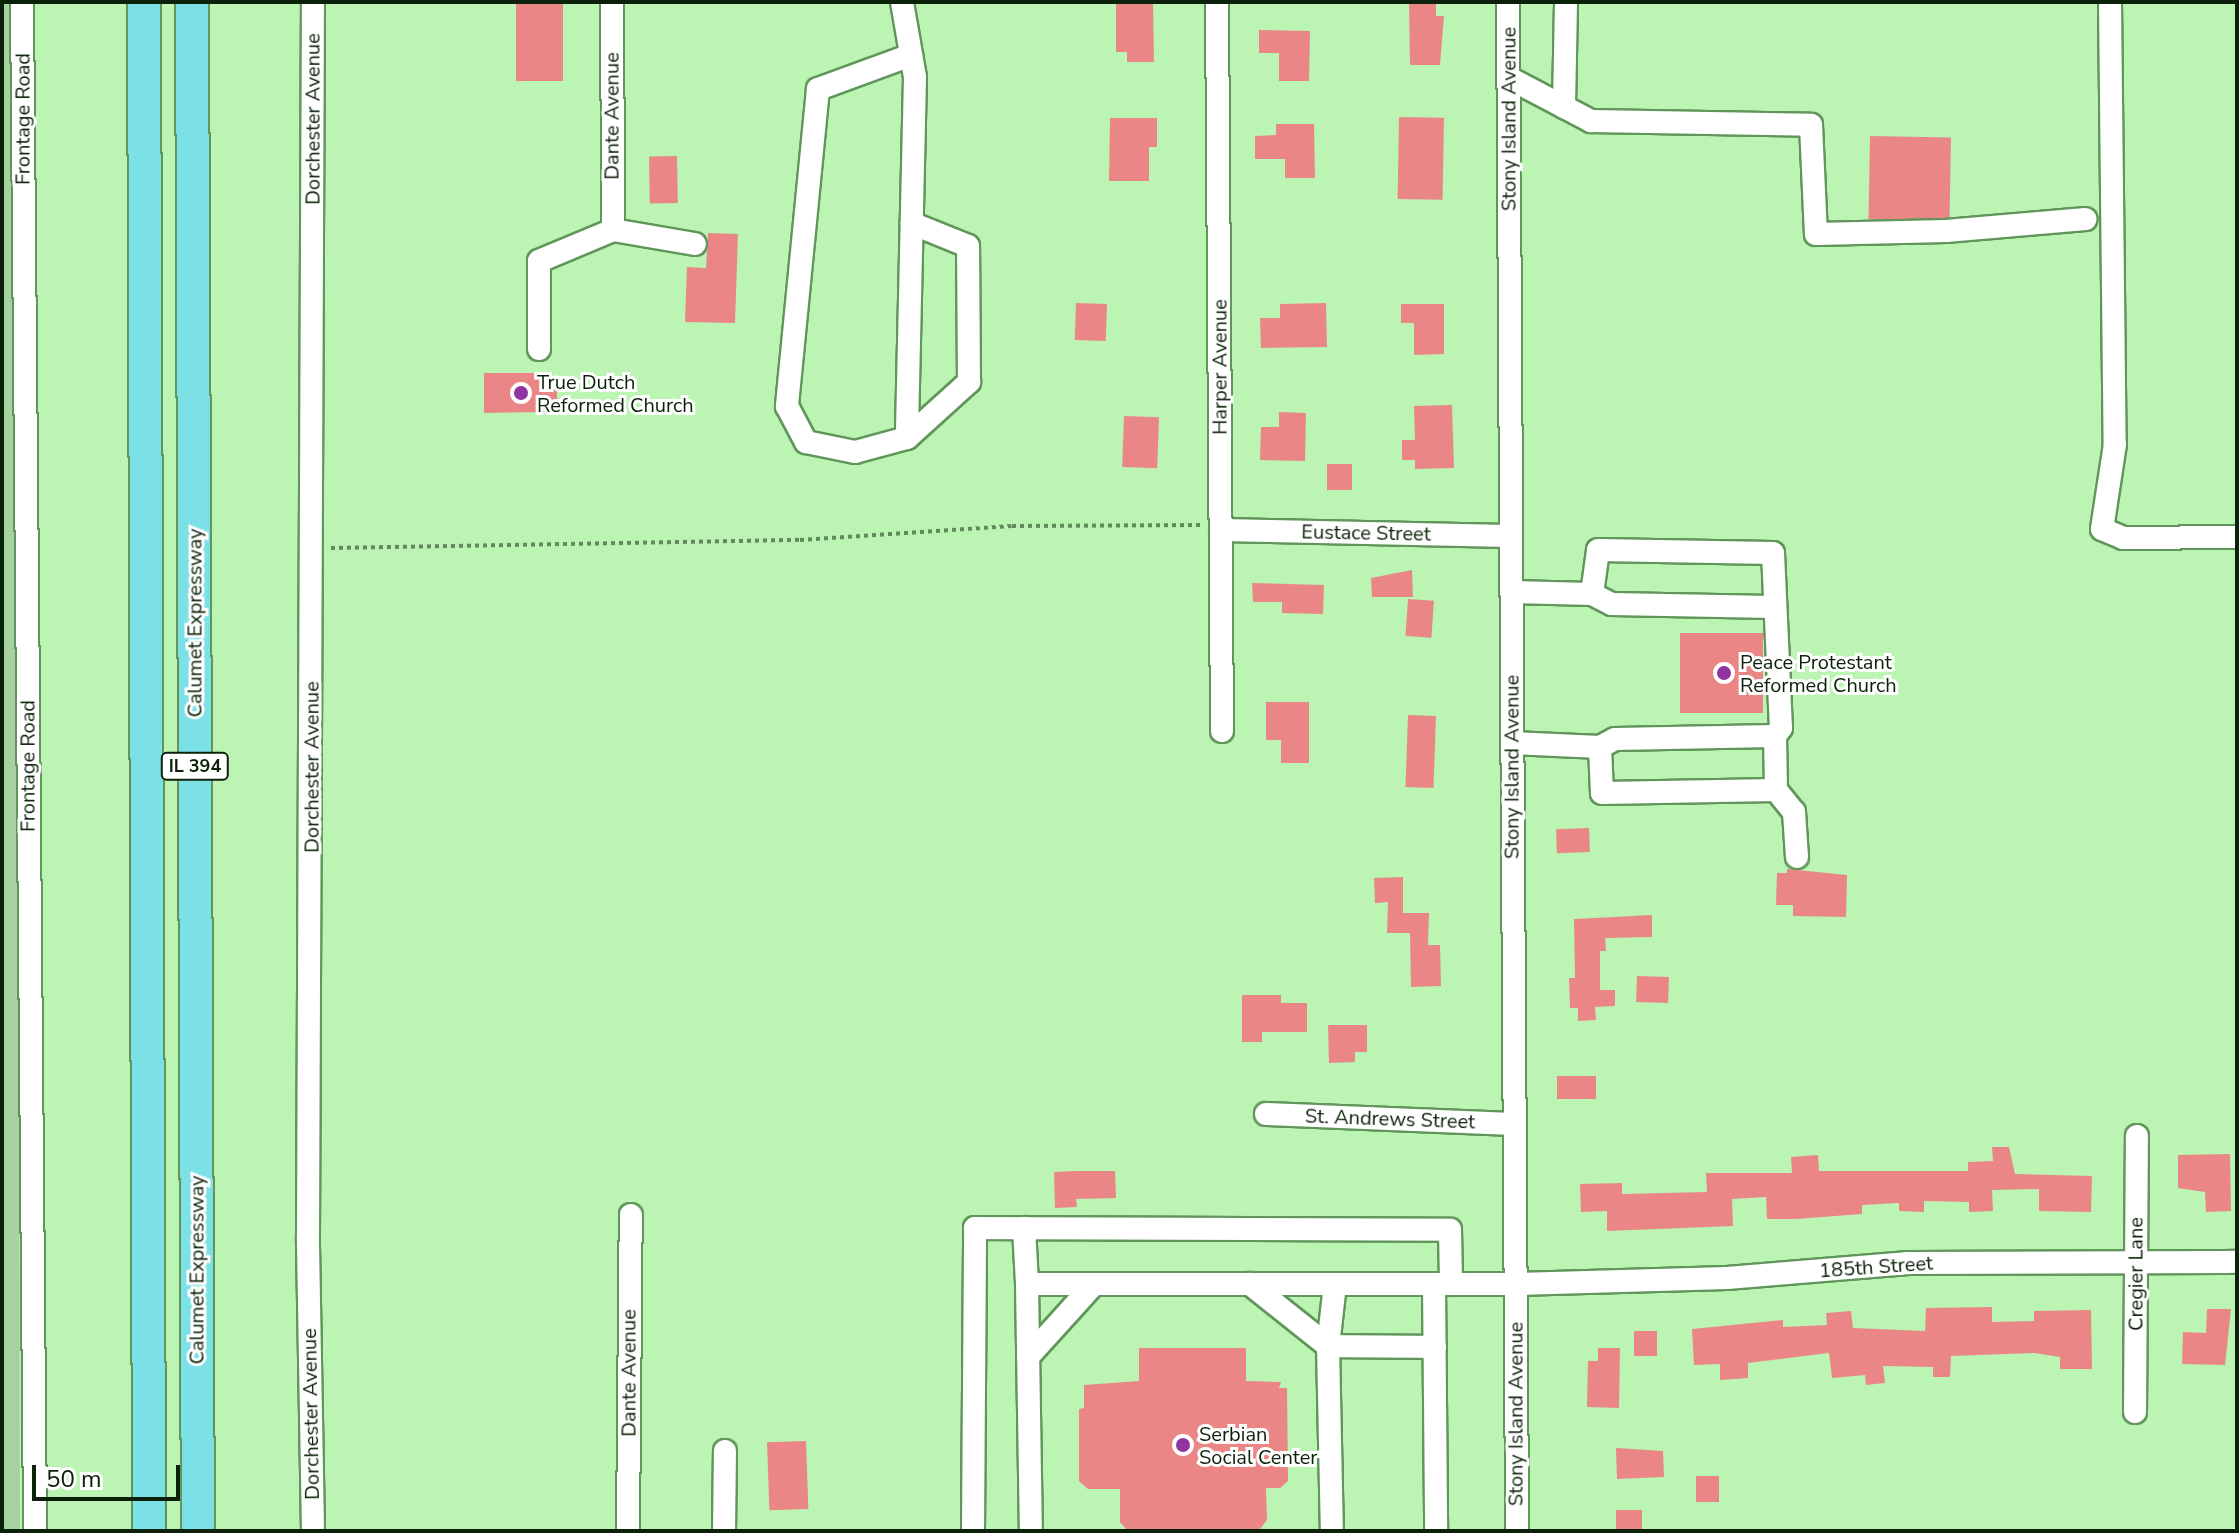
<!DOCTYPE html>
<style>
body{margin:0}
#map{position:relative;width:2239px;height:1533px;overflow:hidden;background:#bbf4b3;font-family:"Nunito Sans",sans-serif}
div>[style]{position:absolute}
.green>*{inset:0;background:#a5d29e}
.building>*{inset:0;background:#ea8786;transform-origin:0 0}
.path>*{height:4px;margin-top:-2px;transform-origin:0;background:repeating-linear-gradient(90deg,#638a5d 0 4px,transparent 0 8px)}
.roads{filter:drop-shadow(2px 0 #61965a) drop-shadow(-2px 0 #61965a) drop-shadow(0 2px #61965a) drop-shadow(0 -2px #61965a)}
.minor>*{height:22px;margin:-11px;padding:0 11px;transform-origin:11px;border-radius:11px;background:#fff}
.highway>*{height:32px;margin:-16px;padding:0 16px;transform-origin:16px;border-radius:16px;background:#7ce0e7}
.dots>*{width:22px;height:22px;translate:-50% -50%;box-sizing:border-box;border:4px solid #fff;border-radius:50%}
span{translate:-50% -50%;white-space:nowrap;text-align:center;line-height:1.15;-webkit-text-stroke:6px #fff;paint-order:stroke}
.shield-label span{padding:2px 6px;background:#fff;border:2px solid;border-radius:6px;-webkit-text-stroke-width:0}
.shield-label{font-size:18px;color:#0c2109;font-weight:700}
.street-label{font-size:20px;color:#0c2109}
.poi-label{font-size:20px;color:#0c2109}
.left{translate:0 -50%;text-align:left}
.frame{position:absolute;inset:0;border:4px solid #0c2109;pointer-events:none}
.scale{position:absolute;left:32px;top:1465px;width:148px;height:36px;box-sizing:border-box;border:4px solid #0c2109;border-top:0;padding-left:10px;font-size:24px;line-height:28px;white-space:nowrap;color:#0c2109;-webkit-text-stroke:6px #fff;paint-order:stroke}
</style>
<div id="map">
<div class="green">
<i style="clip-path:polygon(2px 2px,16px 2px,20px 1531px,2px 1531px)"></i>
</div>
<div class="building">
<i style="left:516px;top:2px;width:47px;height:79px"></i>
<i style="clip-path:polygon(1116px 2px,1153px 2px,1154px 62px,1127px 62px,1127px 52px,1116px 52px)"></i>
<i style="clip-path:polygon(1409px 2px,1436px 2px,1436px 16px,1444px 16px,1440px 65px,1410px 65px)"></i>
<i style="clip-path:polygon(1259px 30px,1310px 31px,1309px 81px,1279px 81px,1279px 53px,1259px 53px)"></i>
<i style="left:1399px;top:117px;width:45px;height:82px;rotate:1deg"></i>
<i style="clip-path:polygon(1110px 118px,1157px 118px,1157px 147px,1149px 147px,1149px 181px,1109px 181px)"></i>
<i style="clip-path:polygon(1276px 124px,1314px 124px,1315px 178px,1285px 178px,1285px 159px,1255px 159px,1255px 136px,1276px 135px)"></i>
<i style="left:1870px;top:136px;width:81px;height:83px;rotate:1deg"></i>
<i style="left:677px;top:156px;width:47px;height:28px;rotate:89deg"></i>
<i style="clip-path:polygon(708px 233px,738px 234px,735px 323px,685px 322px,687px 267px,706px 268px)"></i>
<i style="left:1076px;top:303px;width:31px;height:37px;rotate:2deg"></i>
<i style="clip-path:polygon(1326px 303px,1327px 347px,1261px 348px,1260px 318px,1280px 318px,1280px 304px)"></i>
<i style="clip-path:polygon(1401px 304px,1444px 304px,1444px 354px,1414px 355px,1414px 323px,1401px 323px)"></i>
<i style="clip-path:polygon(484px 373px,544px 373px,544px 385px,557px 385px,557px 401px,545px 401px,545px 412px,484px 413px)"></i>
<i style="clip-path:polygon(1452px 405px,1454px 468px,1415px 469px,1415px 460px,1402px 460px,1402px 440px,1415px 440px,1414px 406px)"></i>
<i style="clip-path:polygon(1279px 412px,1306px 413px,1305px 461px,1260px 460px,1261px 427px,1279px 427px)"></i>
<i style="left:1124px;top:416px;width:35px;height:51px;rotate:2deg"></i>
<i style="left:1352px;top:464px;width:26px;height:25px;rotate:90deg"></i>
<i style="clip-path:polygon(1412px 570px,1413px 597px,1372px 597px,1371px 578px)"></i>
<i style="clip-path:polygon(1252px 583px,1324px 585px,1323px 614px,1282px 613px,1282px 602px,1253px 602px)"></i>
<i style="left:1408px;top:599px;width:26px;height:37px;rotate:4deg"></i>
<i style="left:1680px;top:633px;width:83px;height:80px"></i>
<i style="clip-path:polygon(1266px 702px,1309px 702px,1309px 763px,1281px 763px,1281px 740px,1266px 740px)"></i>
<i style="left:1408px;top:715px;width:28px;height:72px;rotate:2deg"></i>
<i style="left:1589px;top:828px;width:24px;height:33px;rotate:88deg"></i>
<i style="clip-path:polygon(1787px 869px,1847px 875px,1846px 917px,1793px 916px,1793px 905px,1776px 905px,1777px 873px,1787px 873px)"></i>
<i style="clip-path:polygon(1403px 877px,1403px 913px,1429px 913px,1428px 945px,1440px 945px,1441px 986px,1411px 987px,1410px 933px,1387px 933px,1388px 902px,1375px 903px,1374px 878px)"></i>
<i style="clip-path:polygon(1652px 915px,1652px 937px,1605px 938px,1606px 951px,1600px 951px,1600px 990px,1615px 990px,1615px 1006px,1595px 1007px,1596px 1020px,1578px 1021px,1578px 1008px,1570px 1008px,1569px 978px,1575px 978px,1574px 919px)"></i>
<i style="left:1637px;top:976px;width:32px;height:26px;rotate:2deg"></i>
<i style="clip-path:polygon(1242px 995px,1281px 995px,1281px 1003px,1307px 1003px,1307px 1032px,1262px 1032px,1262px 1042px,1242px 1042px)"></i>
<i style="clip-path:polygon(1328px 1025px,1367px 1025px,1367px 1052px,1355px 1052px,1355px 1062px,1329px 1063px)"></i>
<i style="left:1557px;top:1076px;width:39px;height:23px"></i>
<i style="clip-path:polygon(1992px 1147px,2009px 1147px,2015px 1174px,2092px 1176px,2091px 1212px,2039px 1211px,2039px 1189px,1992px 1190px,1993px 1211px,1969px 1212px,1969px 1202px,1924px 1201px,1924px 1212px,1899px 1211px,1899px 1203px,1862px 1205px,1862px 1214px,1796px 1219px,1767px 1219px,1766px 1197px,1732px 1199px,1733px 1226px,1607px 1231px,1607px 1211px,1581px 1212px,1580px 1184px,1622px 1183px,1622px 1194px,1707px 1192px,1706px 1173px,1792px 1173px,1791px 1157px,1818px 1155px,1819px 1171px,1968px 1171px,1968px 1162px,1993px 1161px)"></i>
<i style="clip-path:polygon(2230px 1154px,2231px 1211px,2206px 1212px,2205px 1192px,2178px 1188px,2178px 1155px)"></i>
<i style="clip-path:polygon(1075px 1171px,1115px 1171px,1116px 1198px,1076px 1199px,1077px 1207px,1055px 1208px,1054px 1172px)"></i>
<i style="clip-path:polygon(1992px 1307px,1992px 1322px,2034px 1321px,2034px 1311px,2091px 1310px,2092px 1369px,2060px 1369px,2060px 1357px,2034px 1353px,1951px 1356px,1950px 1377px,1933px 1377px,1933px 1367px,1883px 1366px,1885px 1383px,1866px 1385px,1865px 1375px,1832px 1378px,1829px 1353px,1748px 1363px,1748px 1378px,1720px 1380px,1720px 1364px,1694px 1365px,1692px 1329px,1783px 1320px,1783px 1327px,1827px 1325px,1826px 1313px,1851px 1311px,1853px 1328px,1925px 1331px,1926px 1308px)"></i>
<i style="clip-path:polygon(2207px 1309px,2231px 1309px,2225px 1365px,2182px 1364px,2183px 1332px,2206px 1333px)"></i>
<i style="left:1634px;top:1331px;width:23px;height:25px"></i>
<i style="clip-path:polygon(1139px 1348px,1246px 1348px,1246px 1381px,1281px 1382px,1279px 1388px,1287px 1388px,1288px 1481px,1280px 1488px,1266px 1488px,1267px 1520px,1260px 1529px,1127px 1530px,1120px 1522px,1120px 1489px,1088px 1489px,1079px 1481px,1079px 1409px,1084px 1408px,1084px 1385px,1139px 1381px)"></i>
<i style="clip-path:polygon(1598px 1348px,1620px 1348px,1619px 1408px,1587px 1407px,1588px 1361px,1598px 1361px)"></i>
<i style="left:806px;top:1441px;width:68px;height:39px;rotate:88deg"></i>
<i style="clip-path:polygon(1616px 1448px,1663px 1451px,1664px 1477px,1617px 1479px)"></i>
<i style="left:1696px;top:1476px;width:23px;height:26px"></i>
<i style="left:1616px;top:1510px;width:26px;height:21px"></i>
</div>
<div class="path">
<i style="left:331px;top:548px;width:469px;rotate:-1deg"></i>
<i style="left:800px;top:540px;width:212px;rotate:-3.8deg"></i>
<i style="left:1012px;top:526px;width:189px;rotate:-0.3deg"></i>
</div>
<div class="roads">
<div class="minor">
<i style="left:22px;top:2px;width:1529px;rotate:89.51deg"></i>
<i style="left:612px;top:2px;width:228px;rotate:89.7deg"></i>
<i style="left:902px;top:2px;width:76px;rotate:80.2deg"></i>
<i style="left:915px;top:77px;width:361px;rotate:91.3deg"></i>
<i style="left:1217px;top:2px;width:729px;rotate:89.61deg"></i>
<i style="left:1508px;top:2px;width:1529px;rotate:89.66deg"></i>
<i style="left:2110px;top:2px;width:442px;rotate:89.4deg"></i>
<i style="left:2115px;top:444px;width:86px;rotate:98.7deg"></i>
<i style="left:2102px;top:529px;width:23px;rotate:23deg"></i>
<i style="left:2123px;top:538px;width:114px;rotate:-0.5deg"></i>
<i style="left:911px;top:55px;width:99px;rotate:159.9deg"></i>
<i style="left:818px;top:89px;width:319px;rotate:95.6deg"></i>
<i style="left:787px;top:406px;width:41px;rotate:62.2deg"></i>
<i style="left:806px;top:442px;width:50px;rotate:11.5deg"></i>
<i style="left:855px;top:452px;width:54px;rotate:-15.1deg"></i>
<i style="left:907px;top:438px;width:84px;rotate:-42.1deg"></i>
<i style="left:969px;top:382px;width:136px;rotate:-90.4deg"></i>
<i style="left:968px;top:246px;width:61px;rotate:-158deg"></i>
<i style="left:1509px;top:78px;width:93px;rotate:27.7deg"></i>
<i style="left:1591px;top:121px;width:220px;rotate:1deg"></i>
<i style="left:1811px;top:125px;width:109px;rotate:87.4deg"></i>
<i style="left:1816px;top:234px;width:130px;rotate:-1.3deg"></i>
<i style="left:1946px;top:231px;width:140px;rotate:-4.9deg"></i>
<i style="left:1564px;top:107px;width:105px;rotate:-88.9deg"></i>
<i style="left:539px;top:349px;width:88px;rotate:-90deg"></i>
<i style="left:539px;top:261px;width:80px;rotate:-22.7deg"></i>
<i style="left:613px;top:230px;width:83px;rotate:9.7deg"></i>
<i style="left:1221px;top:530px;width:290px;rotate:1.2deg"></i>
<i style="left:1511px;top:592px;width:81px;rotate:1.4deg"></i>
<i style="left:1592px;top:594px;width:22px;rotate:27deg"></i>
<i style="left:1612px;top:604px;width:161px;rotate:1.1deg"></i>
<i style="left:1592px;top:594px;width:44px;rotate:-82.2deg"></i>
<i style="left:1598px;top:550px;width:175px;rotate:1deg"></i>
<i style="left:1773px;top:553px;width:175px;rotate:87.4deg"></i>
<i style="left:1781px;top:728px;width:10px;rotate:127deg"></i>
<i style="left:1775px;top:736px;width:54px;rotate:88.9deg"></i>
<i style="left:1776px;top:790px;width:174px;rotate:179deg"></i>
<i style="left:1602px;top:793px;width:46px;rotate:-92.5deg"></i>
<i style="left:1512px;top:743px;width:88px;rotate:2.6deg"></i>
<i style="left:1600px;top:747px;width:17px;rotate:-28deg"></i>
<i style="left:1615px;top:739px;width:160px;rotate:-1.1deg"></i>
<i style="left:1776px;top:790px;width:28px;rotate:51deg"></i>
<i style="left:1794px;top:812px;width:45px;rotate:86.2deg"></i>
<i style="left:1266px;top:1114px;width:248px;rotate:2.3deg"></i>
<i style="left:1024px;top:1228px;width:56px;rotate:86.9deg"></i>
<i style="left:1027px;top:1284px;width:488px"></i>
<i style="left:1515px;top:1284px;width:212px;rotate:-1.6deg"></i>
<i style="left:1727px;top:1278px;width:182px;rotate:-4.7deg"></i>
<i style="left:1908px;top:1263px;width:329px;rotate:-0.2deg"></i>
<i style="left:1027px;top:1284px;width:247px;rotate:89.1deg"></i>
<i style="left:1250px;top:1284px;width:100px;rotate:38.5deg"></i>
<i style="left:1328px;top:1346px;width:185px;rotate:88.8deg"></i>
<i style="left:1335px;top:1284px;width:62px;rotate:96.4deg"></i>
<i style="left:1328px;top:1346px;width:107px;rotate:0.5deg"></i>
<i style="left:1434px;top:1284px;width:247px;rotate:89.5deg"></i>
<i style="left:1028px;top:1357px;width:98px;rotate:-47.9deg"></i>
<i style="left:2135px;top:1412px;width:276px;rotate:-89.6deg"></i>
<i style="left:313px;top:1531px;width:295px;rotate:-91deg"></i>
<i style="left:308px;top:1236px;width:1234px;rotate:-89.77deg"></i>
<i style="left:628px;top:1531px;width:316px;rotate:-89.5deg"></i>
<i style="left:724px;top:1531px;width:80px;rotate:-89.3deg"></i>
<i style="left:973px;top:1531px;width:303px;rotate:-89.6deg"></i>
<i style="left:975px;top:1228px;width:475px;rotate:0.2deg"></i>
<i style="left:1450px;top:1230px;width:54px;rotate:88.9deg"></i>
</div>
<div class="highway">
<i style="left:144px;top:2px;width:1529px;rotate:89.81deg"></i>
<i style="left:192px;top:2px;width:1529px;rotate:89.78deg"></i>
</div>
</div>
<div class="dots">
<i style="left:521px;top:393px;background:#9035a0"></i>
<i style="left:1724px;top:673px;background:#9035a0"></i>
<i style="left:1183px;top:1445px;background:#9035a0"></i>
</div>
<div class="shield-label">
<span style="left:195px;top:766px">IL 394</span>
</div>
<div class="street-label">
<span style="left:612px;top:116px;rotate:-90deg">Dante Avenue</span>
<span style="left:23px;top:119px;rotate:-90deg">Frontage Road</span>
<span style="left:313px;top:119px;rotate:-90deg">Dorchester Avenue</span>
<span style="left:1509px;top:119px;rotate:-90deg">Stony Island Avenue</span>
<span style="left:1220px;top:367px;rotate:-90deg">Harper Avenue</span>
<span style="left:1366px;top:533px;rotate:1deg">Eustace Street</span>
<span style="left:195px;top:623px;rotate:-90deg">Calumet Expressway</span>
<span style="left:28px;top:766px;rotate:-90deg">Frontage Road</span>
<span style="left:312px;top:767px;rotate:-90deg">Dorchester Avenue</span>
<span style="left:1512px;top:767px;rotate:-90deg">Stony Island Avenue</span>
<span style="left:1390px;top:1119px;rotate:2deg">St. Andrews Street</span>
<span style="left:1876px;top:1267px;rotate:-4deg">185th Street</span>
<span style="left:197px;top:1270px;rotate:-90deg">Calumet Expressway</span>
<span style="left:2136px;top:1274px;rotate:-90deg">Cregier Lane</span>
<span style="left:629px;top:1373px;rotate:-90deg">Dante Avenue</span>
<span style="left:311px;top:1414px;rotate:-91deg">Dorchester Avenue</span>
<span style="left:1516px;top:1414px;rotate:-90deg">Stony Island Avenue</span>
</div>
<div class="poi-label">
<span class="left" style="left:537px;top:394px">True Dutch<br>Reformed Church</span>
<span class="left" style="left:1740px;top:674px">Peace Protestant<br>Reformed Church</span>
<span class="left" style="left:1199px;top:1446px">Serbian<br>Social Center</span>
</div>
<div class="frame"></div>
<div class="scale">50 m</div>
</div>
